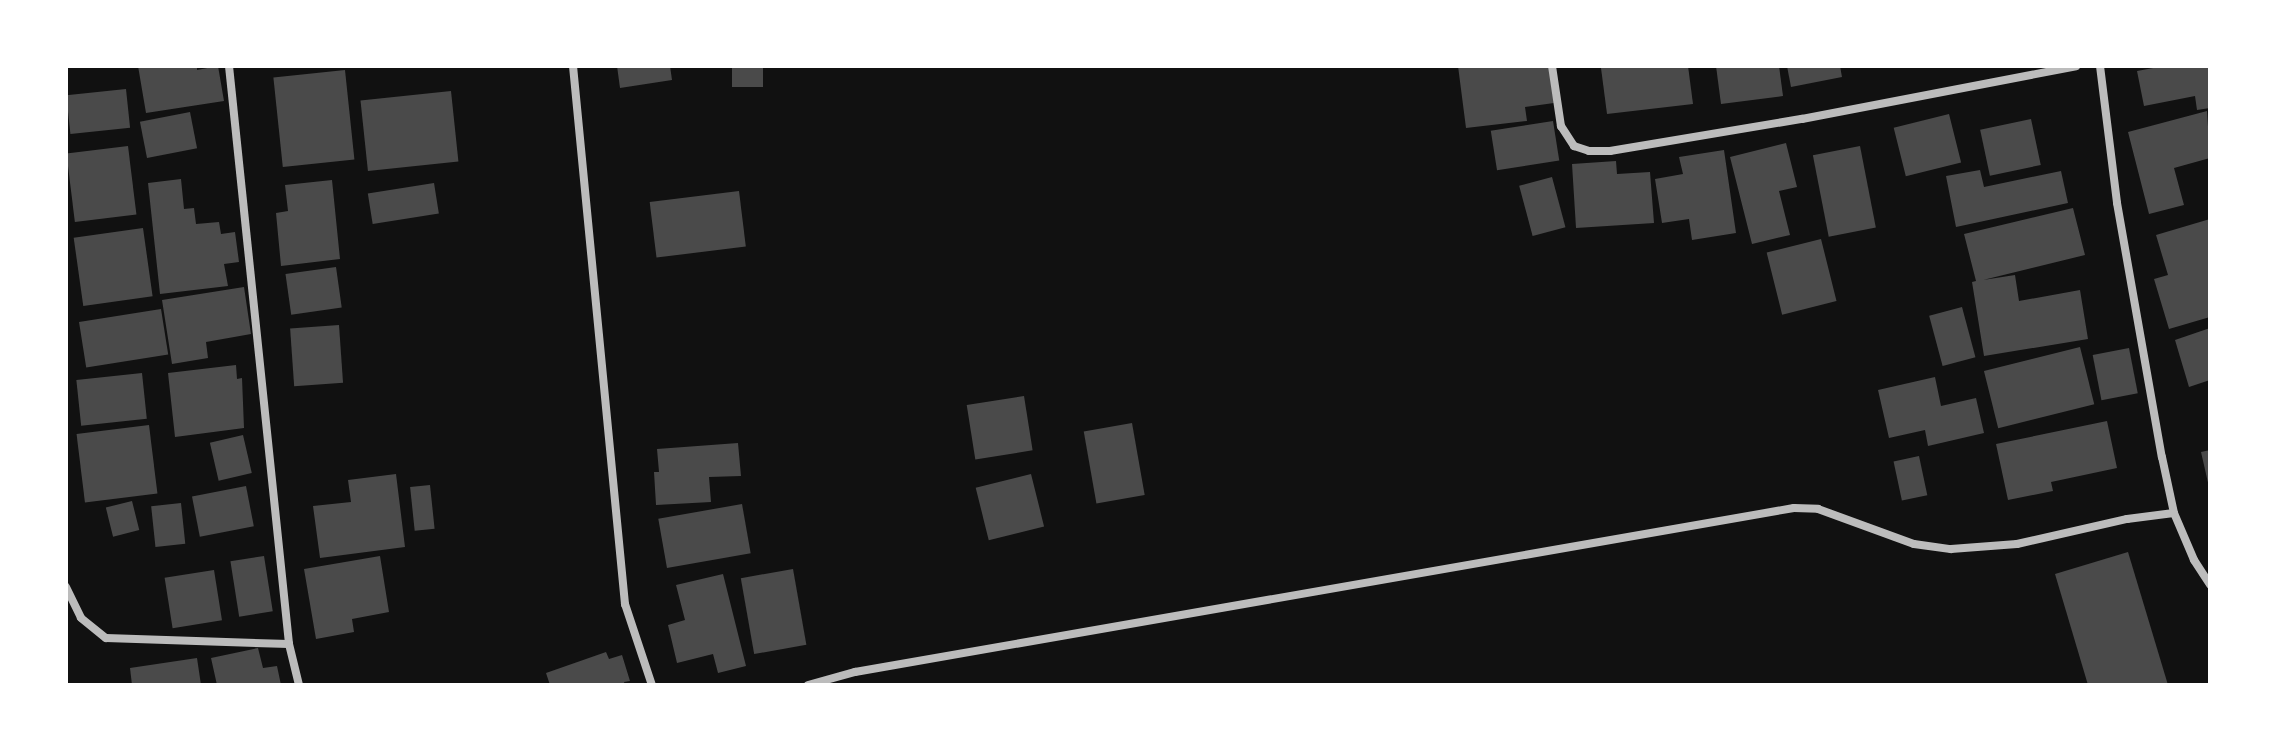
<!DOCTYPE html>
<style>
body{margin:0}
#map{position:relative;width:2276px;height:751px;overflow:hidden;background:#111;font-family:Signika,sans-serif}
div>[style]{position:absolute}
.building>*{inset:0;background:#4a4a4a;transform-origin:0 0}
.minor>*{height:8px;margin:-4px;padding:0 4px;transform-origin:4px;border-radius:4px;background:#bcbcbc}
span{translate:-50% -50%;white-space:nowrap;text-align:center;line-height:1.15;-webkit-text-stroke:6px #fff;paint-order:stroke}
.frame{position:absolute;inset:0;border:68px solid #fff;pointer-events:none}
</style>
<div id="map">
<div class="building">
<i style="clip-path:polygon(138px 66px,197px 66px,197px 70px,218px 66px,224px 101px,146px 113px)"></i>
<i style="clip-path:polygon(617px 66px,670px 66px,672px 80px,620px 88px)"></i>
<i style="left:732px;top:66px;width:31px;height:21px"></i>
<i style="clip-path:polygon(1458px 66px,1549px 66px,1554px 103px,1525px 107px,1527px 121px,1466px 128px)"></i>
<i style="clip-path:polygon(1621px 66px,1688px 66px,1693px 104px,1607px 114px,1601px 68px)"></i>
<i style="clip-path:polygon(1716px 66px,1779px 66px,1783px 96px,1721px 104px)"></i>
<i style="clip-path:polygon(1787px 66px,1840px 66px,1842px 77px,1791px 87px)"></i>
<i style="clip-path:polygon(2164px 66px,2210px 66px,2210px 108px,2197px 110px,2195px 96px,2144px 106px,2137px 71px)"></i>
<i style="left:345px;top:70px;width:90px;height:72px;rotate:84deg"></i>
<i style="left:126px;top:89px;width:39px;height:60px;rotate:84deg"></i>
<i style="left:451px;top:91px;width:71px;height:91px;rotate:84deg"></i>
<i style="clip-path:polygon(2207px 111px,2210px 158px,2174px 168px,2184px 205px,2149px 214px,2128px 132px)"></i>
<i style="left:190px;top:112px;width:37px;height:51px;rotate:79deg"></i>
<i style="left:1949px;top:114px;width:50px;height:57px;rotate:76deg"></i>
<i style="left:2031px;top:119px;width:47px;height:52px;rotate:78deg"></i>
<i style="left:1553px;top:121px;width:40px;height:63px;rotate:81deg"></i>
<i style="clip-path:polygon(1786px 143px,1797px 187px,1779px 191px,1790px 235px,1752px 244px,1730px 157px)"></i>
<i style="left:128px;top:146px;width:69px;height:62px;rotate:83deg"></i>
<i style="left:1860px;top:146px;width:83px;height:48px;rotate:79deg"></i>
<i style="clip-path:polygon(1724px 150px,1736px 233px,1692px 240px,1689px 219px,1662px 223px,1655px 179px,1683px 174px,1679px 157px)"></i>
<i style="clip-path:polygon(1616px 161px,1617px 174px,1650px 172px,1654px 223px,1576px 228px,1572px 164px)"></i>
<i style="clip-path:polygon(1980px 170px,1984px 187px,2061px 171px,2068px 203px,1956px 227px,1946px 176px)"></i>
<i style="left:1552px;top:177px;width:52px;height:34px;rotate:75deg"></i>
<i style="clip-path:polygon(181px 179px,184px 209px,194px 208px,196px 224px,219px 222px,221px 234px,235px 232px,239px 262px,224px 264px,228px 286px,160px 294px,148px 183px)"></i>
<i style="clip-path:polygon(332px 180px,340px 259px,281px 266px,276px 213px,288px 211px,285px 185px)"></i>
<i style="left:434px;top:183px;width:31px;height:67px;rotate:81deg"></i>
<i style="left:739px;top:191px;width:56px;height:90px;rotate:83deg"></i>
<i style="clip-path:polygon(2073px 208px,2085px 255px,1983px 280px,2015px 275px,2019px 301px,2080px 290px,2088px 339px,1984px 356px,1972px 282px,1976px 281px,1964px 234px)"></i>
<i style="clip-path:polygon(2210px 219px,2210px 317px,2169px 329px,2154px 279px,2168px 275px,2156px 235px)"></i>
<i style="left:143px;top:228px;width:69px;height:70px;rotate:82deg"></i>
<i style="left:1821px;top:239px;width:64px;height:56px;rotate:76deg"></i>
<i style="left:336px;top:267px;width:41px;height:51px;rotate:82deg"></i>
<i style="clip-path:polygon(244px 287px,251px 334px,206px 342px,208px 358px,172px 364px,162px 300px)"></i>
<i style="left:1962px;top:307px;width:52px;height:34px;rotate:75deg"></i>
<i style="left:161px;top:309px;width:46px;height:83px;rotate:81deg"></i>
<i style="left:339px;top:325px;width:58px;height:49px;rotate:86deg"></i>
<i style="clip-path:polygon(2210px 328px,2210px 380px,2189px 387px,2175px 340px)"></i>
<i style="left:2080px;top:347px;width:59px;height:99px;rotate:76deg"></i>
<i style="left:2129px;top:348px;width:46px;height:37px;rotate:79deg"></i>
<i style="clip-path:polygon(236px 365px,237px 379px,242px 378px,244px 428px,175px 437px,168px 373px)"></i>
<i style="left:142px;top:373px;width:46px;height:66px;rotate:84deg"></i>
<i style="clip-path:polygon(1935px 377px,1941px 406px,1976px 398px,1984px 433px,1928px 446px,1925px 430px,1889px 438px,1878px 390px)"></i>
<i style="left:1024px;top:396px;width:55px;height:58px;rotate:81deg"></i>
<i style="clip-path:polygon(2107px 421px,2117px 468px,2051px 482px,2053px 491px,2008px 500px,1996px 444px)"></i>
<i style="left:1132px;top:423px;width:73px;height:49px;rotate:80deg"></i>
<i style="left:149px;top:425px;width:69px;height:73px;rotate:83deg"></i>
<i style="left:243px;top:435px;width:39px;height:34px;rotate:77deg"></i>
<i style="clip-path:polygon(738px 443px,741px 476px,709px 477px,711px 502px,656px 505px,654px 472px,659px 472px,657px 449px)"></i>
<i style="clip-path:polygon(2210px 450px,2210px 486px,2209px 487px,2201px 452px)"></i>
<i style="left:1919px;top:456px;width:40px;height:26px;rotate:78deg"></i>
<i style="clip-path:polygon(396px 474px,405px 547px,320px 558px,313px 506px,351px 502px,348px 480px)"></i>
<i style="left:1031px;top:474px;width:54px;height:57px;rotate:76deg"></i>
<i style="left:430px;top:485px;width:44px;height:20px;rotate:84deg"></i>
<i style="left:246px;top:486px;width:41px;height:55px;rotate:79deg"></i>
<i style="left:132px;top:501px;width:30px;height:27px;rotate:76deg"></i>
<i style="left:181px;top:503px;width:41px;height:30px;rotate:84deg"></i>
<i style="left:742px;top:504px;width:50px;height:85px;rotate:80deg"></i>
<i style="clip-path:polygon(2128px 552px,2168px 685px,2088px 685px,2055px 574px)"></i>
<i style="left:264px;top:556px;width:56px;height:34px;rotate:81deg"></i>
<i style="clip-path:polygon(380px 556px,389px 612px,352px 619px,354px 632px,316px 639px,304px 569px)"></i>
<i style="left:793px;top:569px;width:77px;height:53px;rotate:80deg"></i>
<i style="left:214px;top:570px;width:51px;height:50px;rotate:81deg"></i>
<i style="clip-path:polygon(723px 574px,746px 666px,718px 673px,713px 654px,677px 663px,668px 625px,685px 620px,676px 585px)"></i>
<i style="clip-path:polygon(258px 648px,263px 668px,277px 666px,281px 685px,217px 685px,211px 658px)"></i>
<i style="clip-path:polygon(606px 652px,609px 659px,622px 655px,630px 681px,624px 682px,625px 685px,550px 685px,546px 673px)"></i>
<i style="clip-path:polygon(197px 658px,201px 685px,132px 685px,130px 668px)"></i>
</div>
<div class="minor">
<i style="left:229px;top:66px;width:581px;rotate:84.07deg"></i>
<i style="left:289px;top:644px;width:42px;rotate:76.3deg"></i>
<i style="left:573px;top:66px;width:541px;rotate:84.48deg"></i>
<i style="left:625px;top:604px;width:85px;rotate:71.6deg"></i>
<i style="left:1552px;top:66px;width:61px;rotate:81.5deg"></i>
<i style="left:1561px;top:126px;width:24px;rotate:57deg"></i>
<i style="left:1574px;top:146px;width:16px;rotate:18deg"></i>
<i style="left:1589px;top:151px;width:21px"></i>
<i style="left:1610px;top:151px;width:195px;rotate:-9.5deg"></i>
<i style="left:1802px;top:119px;width:279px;rotate:-10.9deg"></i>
<i style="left:2100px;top:66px;width:138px;rotate:82.9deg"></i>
<i style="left:2117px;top:203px;width:258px;rotate:80deg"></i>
<i style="left:2162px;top:457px;width:57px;rotate:77.9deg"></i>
<i style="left:2174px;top:513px;width:51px;rotate:66.9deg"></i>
<i style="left:2194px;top:560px;width:30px;rotate:57deg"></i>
<i style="left:66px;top:587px;width:34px;rotate:64deg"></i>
<i style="left:81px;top:618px;width:32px;rotate:39deg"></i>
<i style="left:106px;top:638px;width:183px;rotate:1.9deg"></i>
<i style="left:808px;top:685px;width:49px;rotate:-15.5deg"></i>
<i style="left:855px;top:672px;width:953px;rotate:-9.91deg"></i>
<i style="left:1794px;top:508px;width:24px;rotate:2deg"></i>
<i style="left:1818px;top:509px;width:102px;rotate:20deg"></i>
<i style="left:1914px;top:544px;width:37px;rotate:8deg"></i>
<i style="left:1951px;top:549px;width:66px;rotate:-4.3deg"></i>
<i style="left:2017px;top:544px;width:113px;rotate:-12.8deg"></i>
<i style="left:2127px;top:519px;width:47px;rotate:-7.3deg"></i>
</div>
<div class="frame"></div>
</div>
